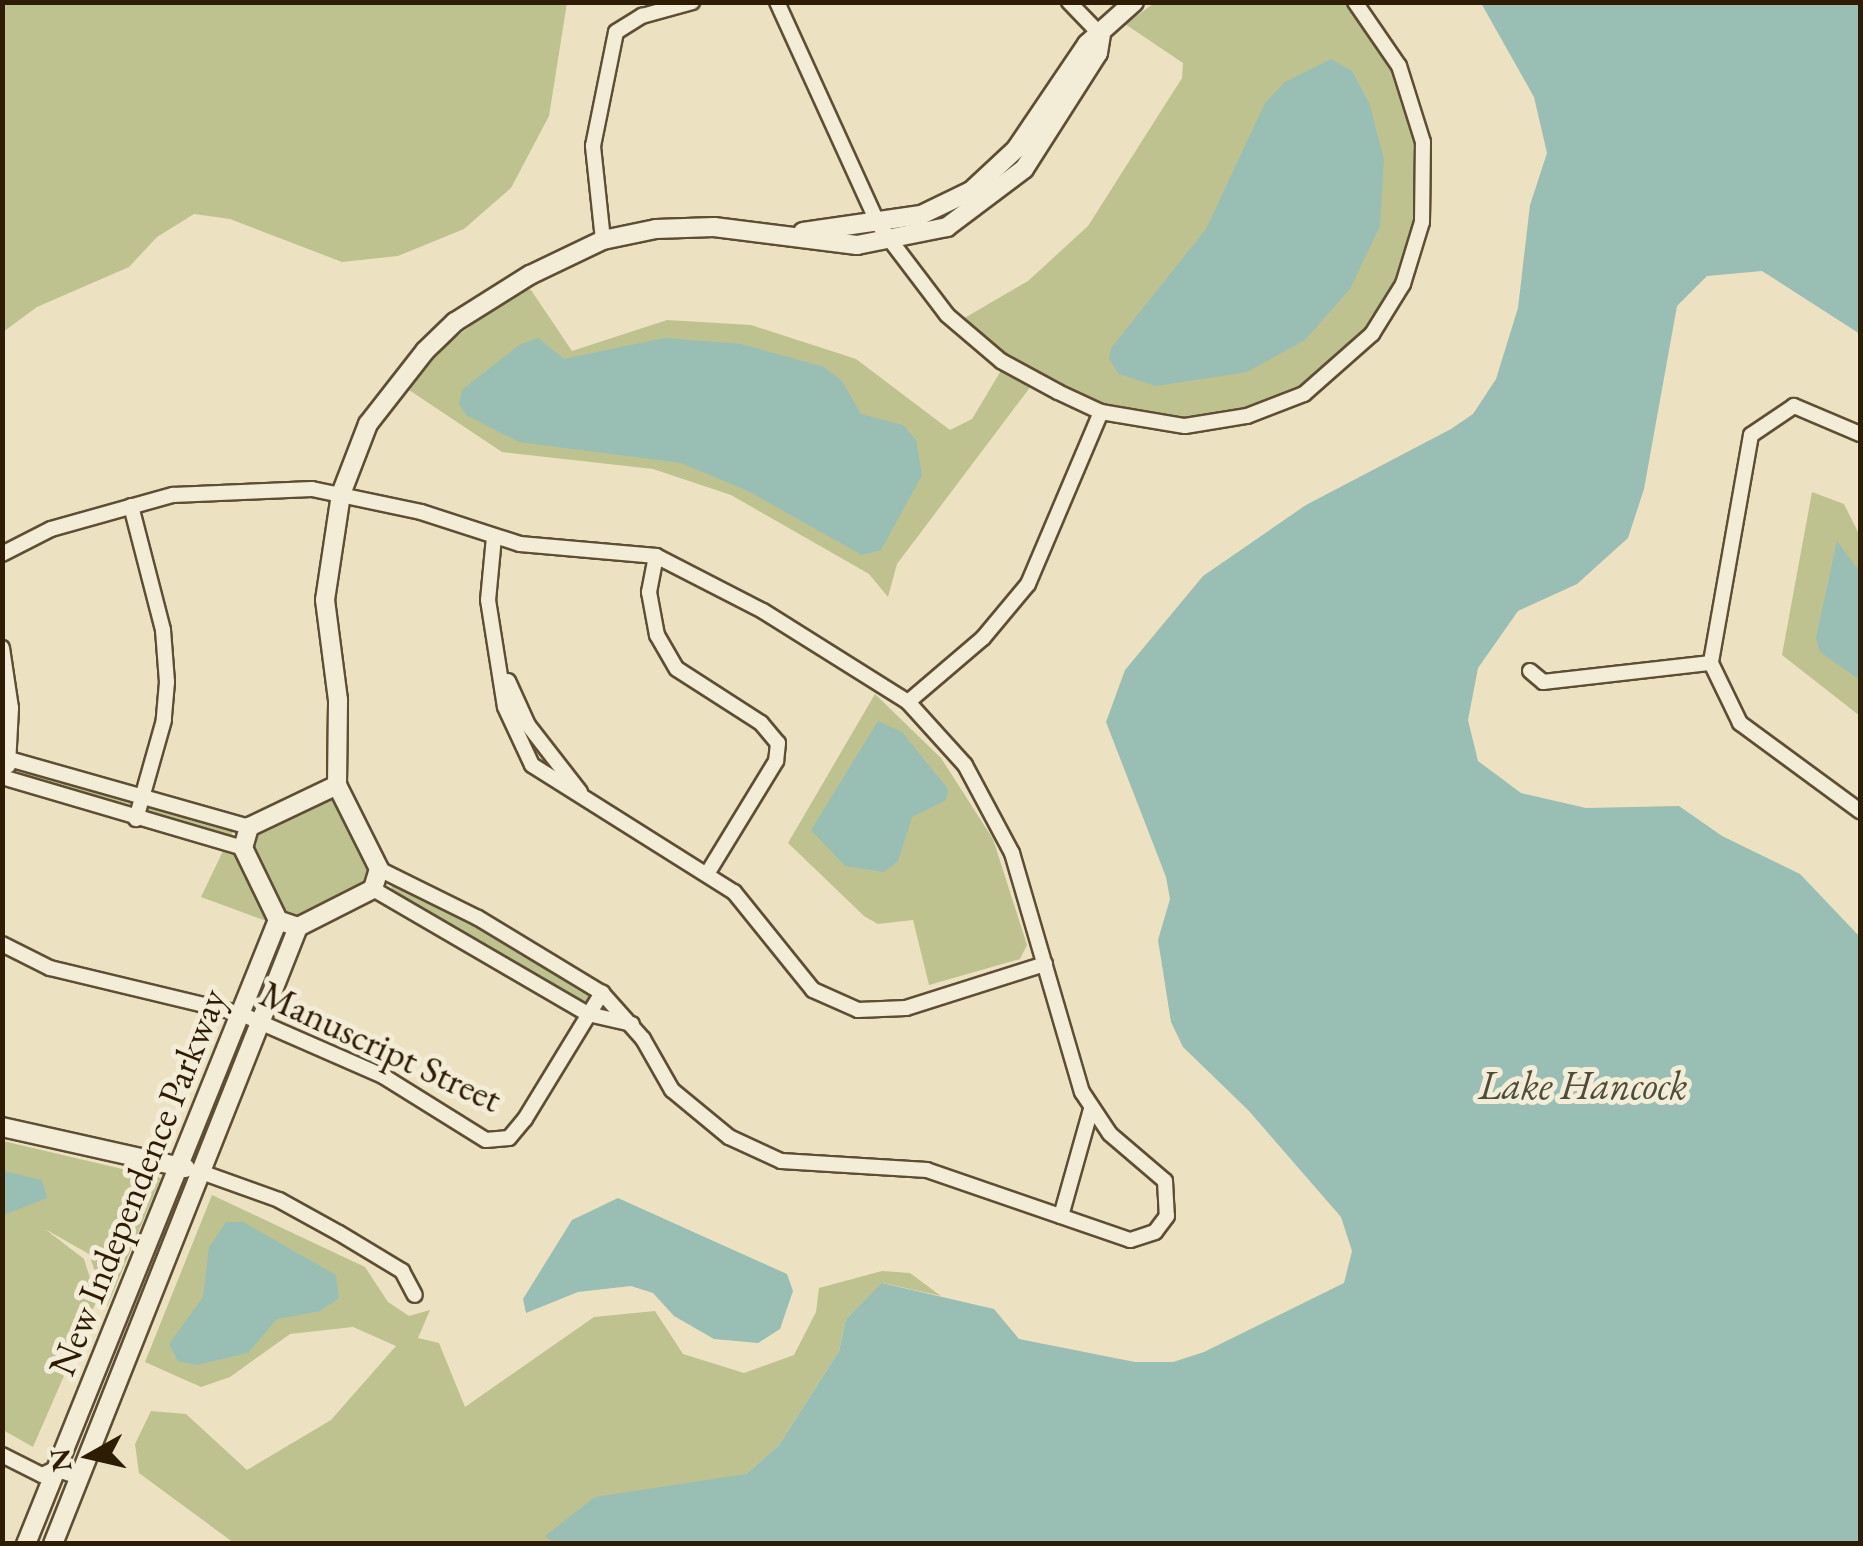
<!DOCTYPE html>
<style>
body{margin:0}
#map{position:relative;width:1863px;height:1546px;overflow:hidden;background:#ece2c2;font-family:"EB Garamond",serif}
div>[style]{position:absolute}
.green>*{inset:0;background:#bec28f}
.water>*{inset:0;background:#99beb4}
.roads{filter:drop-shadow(2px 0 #5e4e34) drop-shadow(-2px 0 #5e4e34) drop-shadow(0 2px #5e4e34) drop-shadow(0 -2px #5e4e34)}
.minor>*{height:14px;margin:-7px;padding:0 7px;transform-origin:7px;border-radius:7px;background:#f3ecd7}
.tertiary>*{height:18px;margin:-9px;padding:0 9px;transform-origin:9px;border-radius:9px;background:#f3ecd7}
span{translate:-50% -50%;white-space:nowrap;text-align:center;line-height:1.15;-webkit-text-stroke:10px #f3ecd7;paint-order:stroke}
.street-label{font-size:38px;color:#2e1c04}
.water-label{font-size:40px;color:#4e4d39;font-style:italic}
.frame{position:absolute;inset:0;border:5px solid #2e1c04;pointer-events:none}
.north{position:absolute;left:40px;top:1406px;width:100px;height:100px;-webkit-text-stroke:8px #f3ecd7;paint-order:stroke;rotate:262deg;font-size:28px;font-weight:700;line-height:40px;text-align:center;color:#2e1c04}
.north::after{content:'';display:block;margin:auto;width:35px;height:45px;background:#2e1c04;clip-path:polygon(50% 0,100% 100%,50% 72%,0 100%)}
</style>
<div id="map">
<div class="green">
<i style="clip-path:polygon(3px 2px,567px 2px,567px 3px,549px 116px,511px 188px,464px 229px,398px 256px,342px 262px,230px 219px,194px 214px,157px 237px,129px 267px,37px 307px,3px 332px)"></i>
<i style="clip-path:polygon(1156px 2px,1345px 3px,1400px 82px,1419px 151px,1414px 233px,1398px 281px,1374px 322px,1341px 359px,1298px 390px,1226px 415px,1163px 418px,1101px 405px,1015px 362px,961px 320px,1028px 281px,1088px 226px,1182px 78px,1183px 63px,1125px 24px)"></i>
<i style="clip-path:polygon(520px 288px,531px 290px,572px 351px,667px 320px,751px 325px,856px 359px,950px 430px,972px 419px,1002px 369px,1031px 386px,897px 564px,888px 597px,869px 574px,731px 495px,653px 469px,502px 452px,406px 388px,451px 341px)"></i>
<i style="clip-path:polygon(1812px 492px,1844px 504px,1860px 536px,1860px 716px,1782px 655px)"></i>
<i style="clip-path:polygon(875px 694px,941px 758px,993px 839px,1027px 945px,1020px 959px,929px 985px,913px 920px,878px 924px,864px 916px,788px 843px)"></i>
<i style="clip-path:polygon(25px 767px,134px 799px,133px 805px,24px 780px)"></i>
<i style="clip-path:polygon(326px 797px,338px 802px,371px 868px,369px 884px,300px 919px,281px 912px,250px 848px,253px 832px)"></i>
<i style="clip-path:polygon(145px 804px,233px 830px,232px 836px,143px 813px)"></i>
<i style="clip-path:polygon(224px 849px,242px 856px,272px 923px,201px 897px)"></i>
<i style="clip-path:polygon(392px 880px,420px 891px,593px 997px,583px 1006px,391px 894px)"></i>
<i style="clip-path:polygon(3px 1141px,161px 1178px,107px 1307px,89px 1254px,45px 1229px,84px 1259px,97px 1300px,33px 1447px,3px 1430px)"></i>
<i style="clip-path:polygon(212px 1195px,365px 1267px,388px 1302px,409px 1316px,430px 1310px,418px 1338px,439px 1343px,465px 1407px,594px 1317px,655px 1311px,683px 1354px,744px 1373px,794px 1355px,816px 1312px,819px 1288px,882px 1271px,910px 1273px,941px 1296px,883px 1283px,846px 1319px,839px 1351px,779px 1445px,746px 1474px,546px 1536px,554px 1543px,234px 1543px,139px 1473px,135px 1444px,151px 1411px,186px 1414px,247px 1470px,331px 1420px,396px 1346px,353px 1327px,290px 1334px,230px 1377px,201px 1387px,145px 1362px)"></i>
</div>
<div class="water">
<i style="clip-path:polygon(1481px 3px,1860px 3px,1860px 334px,1762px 271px,1707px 276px,1677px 306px,1644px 489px,1628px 538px,1577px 584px,1518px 611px,1478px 668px,1468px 720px,1478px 761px,1521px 793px,1586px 808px,1679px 806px,1722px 836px,1800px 874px,1860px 937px,1860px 1543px,554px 1543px,545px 1536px,595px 1497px,746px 1474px,779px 1445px,839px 1351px,846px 1319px,882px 1283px,994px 1309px,1019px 1339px,1135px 1362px,1173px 1362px,1204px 1352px,1344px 1283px,1352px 1251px,1341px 1217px,1249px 1111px,1183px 1047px,1171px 1022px,1158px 940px,1170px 899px,1166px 877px,1106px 722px,1125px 670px,1203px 576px,1306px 505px,1451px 429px,1473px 414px,1496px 379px,1518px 308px,1530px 205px,1547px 153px,1534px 97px)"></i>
<i style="clip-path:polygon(1331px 59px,1352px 71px,1369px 103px,1384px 159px,1380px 226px,1350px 289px,1305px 340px,1247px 372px,1156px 386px,1119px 374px,1109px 359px,1111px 348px,1206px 229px,1265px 103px,1285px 82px)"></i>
<i style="clip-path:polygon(538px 338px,564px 359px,664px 338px,741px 344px,824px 367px,842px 381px,861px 414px,903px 425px,916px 440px,922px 475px,881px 550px,862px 555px,746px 490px,681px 463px,519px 442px,466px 415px,459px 404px,462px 390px,519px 345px)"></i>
<i style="clip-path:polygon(1837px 541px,1860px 572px,1860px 680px,1820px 652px,1816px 638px)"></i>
<i style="clip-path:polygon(878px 721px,902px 732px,948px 789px,946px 800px,912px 817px,898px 861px,884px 872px,845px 866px,811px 830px)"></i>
<i style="clip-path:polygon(3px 1171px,42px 1180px,47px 1198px,3px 1215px)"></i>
<i style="clip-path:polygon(618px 1198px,787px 1274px,793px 1291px,780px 1329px,758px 1343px,714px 1339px,674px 1316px,653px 1293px,631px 1286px,578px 1292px,526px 1313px,523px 1299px,572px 1220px)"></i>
<i style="clip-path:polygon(226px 1222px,243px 1222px,336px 1275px,339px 1298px,320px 1311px,277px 1319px,248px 1353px,197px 1365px,178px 1361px,169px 1344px,203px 1297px,209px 1247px)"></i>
</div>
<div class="roads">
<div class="minor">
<i style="left:777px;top:2px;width:244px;rotate:65.5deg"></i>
<i style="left:878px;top:224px;width:114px;rotate:52.8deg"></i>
<i style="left:947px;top:315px;width:71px;rotate:40.4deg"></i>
<i style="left:1001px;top:361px;width:65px;rotate:28.5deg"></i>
<i style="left:1058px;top:392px;width:47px;rotate:24.9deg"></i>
<i style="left:1101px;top:412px;width:85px;rotate:9.5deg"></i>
<i style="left:1185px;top:426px;width:63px;rotate:-9.2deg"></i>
<i style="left:1247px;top:416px;width:61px;rotate:-21.1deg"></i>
<i style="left:1304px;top:394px;width:91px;rotate:-41.4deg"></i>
<i style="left:1372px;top:334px;width:59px;rotate:-58.2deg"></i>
<i style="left:1403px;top:284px;width:65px;rotate:-73deg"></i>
<i style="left:1422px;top:222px;width:80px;rotate:-89.3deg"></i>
<i style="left:1423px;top:142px;width:80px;rotate:-107.5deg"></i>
<i style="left:1399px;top:66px;width:78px;rotate:-124.5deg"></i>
<i style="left:1069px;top:2px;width:46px;rotate:45.9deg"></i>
<i style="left:603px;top:240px;width:95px;rotate:-96.1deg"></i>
<i style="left:593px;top:146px;width:116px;rotate:-78.6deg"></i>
<i style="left:616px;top:32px;width:31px;rotate:-32deg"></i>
<i style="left:642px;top:16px;width:52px;rotate:-15.6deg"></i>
<i style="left:1860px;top:434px;width:72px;rotate:-157deg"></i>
<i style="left:1794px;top:406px;width:52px;rotate:146deg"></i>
<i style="left:1751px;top:435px;width:231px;rotate:100deg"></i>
<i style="left:1711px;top:663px;width:67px;rotate:64.2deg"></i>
<i style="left:1740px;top:723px;width:149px;rotate:36.3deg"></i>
<i style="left:131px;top:506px;width:128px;rotate:75.5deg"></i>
<i style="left:163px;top:630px;width:52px;rotate:85.6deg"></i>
<i style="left:167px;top:682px;width:38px;rotate:95deg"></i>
<i style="left:164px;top:720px;width:103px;rotate:105.8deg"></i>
<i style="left:494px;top:537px;width:63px;rotate:95.4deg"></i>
<i style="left:488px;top:600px;width:108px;rotate:81deg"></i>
<i style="left:505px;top:707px;width:64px;rotate:65deg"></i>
<i style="left:532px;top:765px;width:239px;rotate:32.2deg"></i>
<i style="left:734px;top:892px;width:126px;rotate:51.1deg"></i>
<i style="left:813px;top:990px;width:49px;rotate:24deg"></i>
<i style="left:858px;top:1010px;width:48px;rotate:-2.4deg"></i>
<i style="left:906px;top:1008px;width:146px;rotate:-17.6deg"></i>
<i style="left:2px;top:554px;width:55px;rotate:-27deg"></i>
<i style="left:51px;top:529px;width:127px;rotate:-15.6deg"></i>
<i style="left:173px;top:495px;width:139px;rotate:-2.5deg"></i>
<i style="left:312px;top:489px;width:111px;rotate:11.9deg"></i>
<i style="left:421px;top:512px;width:104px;rotate:17.9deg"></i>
<i style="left:520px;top:544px;width:137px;rotate:5deg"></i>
<i style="left:656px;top:556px;width:120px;rotate:27.2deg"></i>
<i style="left:763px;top:611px;width:171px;rotate:32.1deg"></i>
<i style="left:908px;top:702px;width:85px;rotate:47.9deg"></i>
<i style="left:965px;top:765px;width:100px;rotate:61.9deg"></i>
<i style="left:1012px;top:853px;width:249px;rotate:73.7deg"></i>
<i style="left:1082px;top:1092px;width:50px;rotate:56.3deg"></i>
<i style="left:1110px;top:1134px;width:72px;rotate:40.5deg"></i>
<i style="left:1165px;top:1181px;width:35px;rotate:87deg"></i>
<i style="left:1167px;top:1216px;width:20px;rotate:127deg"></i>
<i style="left:1155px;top:1232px;width:26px;rotate:162deg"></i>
<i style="left:1130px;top:1240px;width:215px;rotate:-161deg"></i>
<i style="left:927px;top:1170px;width:146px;rotate:-176.5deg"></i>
<i style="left:781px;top:1161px;width:57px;rotate:-155.2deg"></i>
<i style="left:729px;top:1137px;width:74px;rotate:-140.5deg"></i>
<i style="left:672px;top:1090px;width:59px;rotate:-119.6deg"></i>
<i style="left:643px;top:1039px;width:62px;rotate:-131.7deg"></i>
<i style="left:602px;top:993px;width:145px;rotate:-148.8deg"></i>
<i style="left:478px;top:918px;width:110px;rotate:-153.7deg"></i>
<i style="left:656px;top:556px;width:37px;rotate:101deg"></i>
<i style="left:649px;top:592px;width:44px;rotate:79.5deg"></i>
<i style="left:657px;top:635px;width:39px;rotate:60deg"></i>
<i style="left:677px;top:669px;width:100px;rotate:32.7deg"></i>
<i style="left:761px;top:723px;width:26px;rotate:50deg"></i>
<i style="left:778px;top:743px;width:18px;rotate:96deg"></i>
<i style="left:776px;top:761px;width:132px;rotate:121.4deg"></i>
<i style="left:2px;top:648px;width:61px;rotate:81.5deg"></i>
<i style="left:11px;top:708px;width:58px;rotate:93deg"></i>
<i style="left:1530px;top:671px;width:17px;rotate:40deg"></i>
<i style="left:1543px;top:682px;width:169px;rotate:-6.5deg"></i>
<i style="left:508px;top:681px;width:48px;rotate:65.6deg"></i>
<i style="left:528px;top:725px;width:85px;rotate:52.2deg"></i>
<i style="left:908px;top:702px;width:99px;rotate:-40.5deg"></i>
<i style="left:983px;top:638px;width:70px;rotate:-50.2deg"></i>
<i style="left:1028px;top:584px;width:187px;rotate:-67deg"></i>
<i style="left:2px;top:757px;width:257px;rotate:15.8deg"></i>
<i style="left:2px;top:777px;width:251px;rotate:16.4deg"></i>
<i style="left:373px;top:889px;width:249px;rotate:30.2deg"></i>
<i style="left:588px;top:1014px;width:45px;rotate:12.8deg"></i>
<i style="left:2px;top:944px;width:54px;rotate:26.6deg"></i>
<i style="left:50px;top:968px;width:196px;rotate:13.5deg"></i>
<i style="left:241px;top:1014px;width:155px;rotate:23.6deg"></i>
<i style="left:383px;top:1076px;width:121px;rotate:31.9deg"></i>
<i style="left:486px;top:1140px;width:23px;rotate:-5deg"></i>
<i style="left:509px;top:1138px;width:25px;rotate:-50deg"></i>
<i style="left:525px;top:1119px;width:148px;rotate:-58.6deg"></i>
<i style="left:201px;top:1172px;width:83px;rotate:19.7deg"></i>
<i style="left:279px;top:1200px;width:68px;rotate:28.8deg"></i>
<i style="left:339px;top:1233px;width:74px;rotate:31.1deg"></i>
<i style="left:402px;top:1271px;width:27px;rotate:62deg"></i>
<i style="left:1061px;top:1216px;width:111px;rotate:-74.3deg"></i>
<i style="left:2px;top:1455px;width:45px;rotate:26.6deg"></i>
<i style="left:42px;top:1475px;width:14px;rotate:-25deg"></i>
<i style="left:55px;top:1469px;width:25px;rotate:18deg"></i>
</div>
<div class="tertiary">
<i style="left:803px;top:232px;width:119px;rotate:-8.2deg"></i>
<i style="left:921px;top:215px;width:55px;rotate:-25.6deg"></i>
<i style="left:971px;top:191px;width:62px;rotate:-43deg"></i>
<i style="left:1016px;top:149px;width:127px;rotate:-55.9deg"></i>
<i style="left:1087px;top:44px;width:63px;rotate:-41.8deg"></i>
<i style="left:337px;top:785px;width:85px;rotate:-89.3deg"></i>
<i style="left:338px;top:700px;width:101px;rotate:-97.4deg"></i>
<i style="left:325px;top:600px;width:107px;rotate:-81.4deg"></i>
<i style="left:341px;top:494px;width:75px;rotate:-68.9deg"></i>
<i style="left:368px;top:424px;width:93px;rotate:-52deg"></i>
<i style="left:425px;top:351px;width:42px;rotate:-44deg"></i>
<i style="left:455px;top:322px;width:89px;rotate:-32.1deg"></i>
<i style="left:530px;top:275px;width:81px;rotate:-25.6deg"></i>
<i style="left:603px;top:240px;width:54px;rotate:-11.7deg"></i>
<i style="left:656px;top:229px;width:58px;rotate:-2deg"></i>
<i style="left:714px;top:227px;width:144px;rotate:7.2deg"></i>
<i style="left:857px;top:245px;width:92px;rotate:-11.3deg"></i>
<i style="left:947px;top:227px;width:96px;rotate:-37deg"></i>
<i style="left:1024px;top:169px;width:138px;rotate:-57.5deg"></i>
<i style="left:1098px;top:53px;width:18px;rotate:-81deg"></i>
<i style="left:337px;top:785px;width:94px;rotate:63.4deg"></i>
<i style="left:379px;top:869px;width:21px;rotate:107deg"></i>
<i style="left:373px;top:889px;width:84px;rotate:153.1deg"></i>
<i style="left:298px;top:927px;width:21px;rotate:-161deg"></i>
<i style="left:278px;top:920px;width:80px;rotate:-115.9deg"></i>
<i style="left:243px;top:848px;width:22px;rotate:-74deg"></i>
<i style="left:249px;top:827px;width:98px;rotate:-25.5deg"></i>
<i style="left:2px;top:1127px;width:188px;rotate:12.6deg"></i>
<i style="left:26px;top:1544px;width:673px;rotate:-68.01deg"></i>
<i style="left:53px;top:1544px;width:664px;rotate:-68.34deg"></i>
</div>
</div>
<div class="street-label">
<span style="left:381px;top:1046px;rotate:25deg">Manuscript Street</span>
<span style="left:137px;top:1182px;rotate:-68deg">New Independence Parkway</span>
</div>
<div class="water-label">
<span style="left:1583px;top:1085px">Lake Hancock</span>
</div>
<div class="frame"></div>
<div class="north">N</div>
</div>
